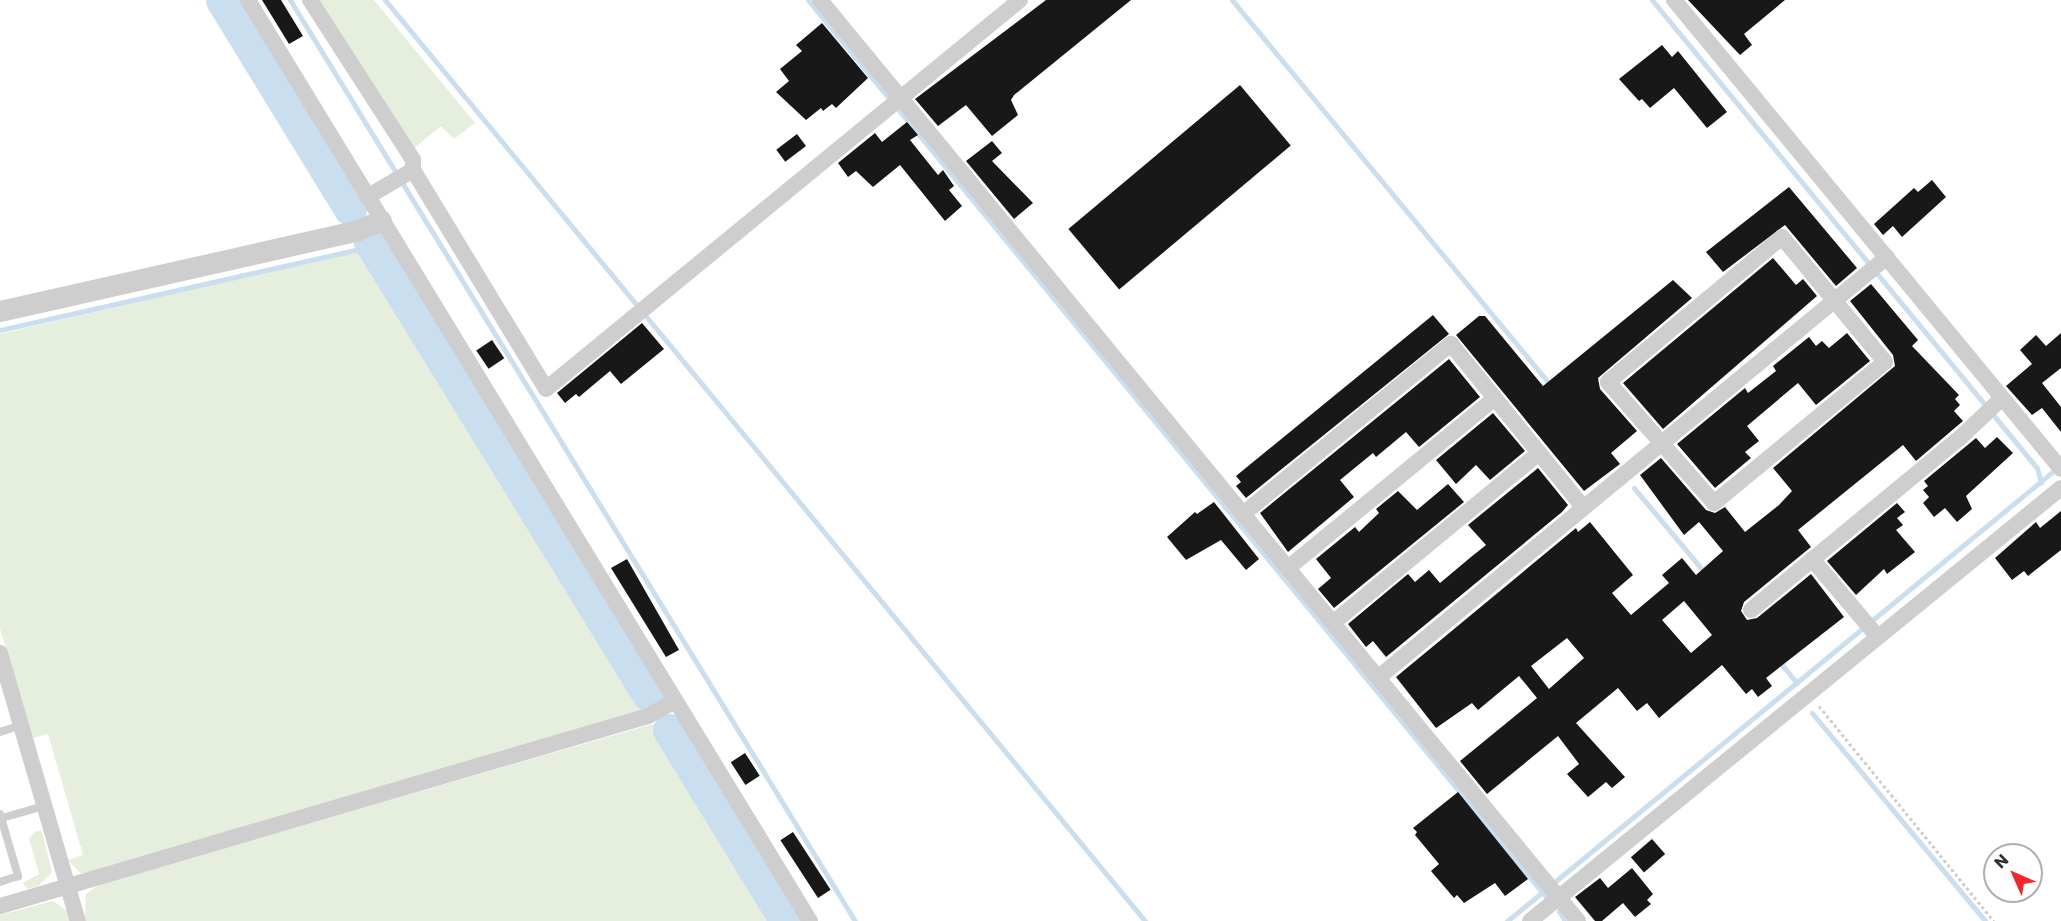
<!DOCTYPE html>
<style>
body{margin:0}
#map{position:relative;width:2061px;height:921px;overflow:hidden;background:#fff;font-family:Poppins,sans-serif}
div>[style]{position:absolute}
.green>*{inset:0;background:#e6efde}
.stream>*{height:5px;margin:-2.5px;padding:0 2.5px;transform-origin:2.5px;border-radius:2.5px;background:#c9dff0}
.river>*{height:33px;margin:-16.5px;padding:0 16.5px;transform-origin:16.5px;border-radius:16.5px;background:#c9dff0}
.building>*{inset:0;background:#181818;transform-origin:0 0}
.path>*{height:3px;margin-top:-1.5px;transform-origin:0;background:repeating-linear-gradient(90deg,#cecece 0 3px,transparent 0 6px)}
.service>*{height:8px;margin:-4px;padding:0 4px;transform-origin:4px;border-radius:4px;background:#cecece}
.minor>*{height:16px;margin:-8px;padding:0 8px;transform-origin:8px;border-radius:8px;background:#cecece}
.tertiary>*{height:21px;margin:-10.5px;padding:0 10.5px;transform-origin:10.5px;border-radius:10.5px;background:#cecece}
span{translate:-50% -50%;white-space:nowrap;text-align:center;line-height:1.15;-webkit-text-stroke:6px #fff;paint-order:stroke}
.north{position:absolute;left:1983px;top:843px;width:60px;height:60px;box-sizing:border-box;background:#fff;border:2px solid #adadad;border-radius:50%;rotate:315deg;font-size:16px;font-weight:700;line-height:24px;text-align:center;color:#313131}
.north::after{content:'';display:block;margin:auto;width:21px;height:27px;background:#f7242a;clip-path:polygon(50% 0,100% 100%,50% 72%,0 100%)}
</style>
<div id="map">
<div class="green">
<i style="clip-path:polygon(315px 0,374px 0,475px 123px,454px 139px,441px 126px,412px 150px)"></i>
<i style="clip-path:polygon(366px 249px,646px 709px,91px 873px,80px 873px,68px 860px,83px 855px,48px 734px,33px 738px,0 629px,0 334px)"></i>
<i style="clip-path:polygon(656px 723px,776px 921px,85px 921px,86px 894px,100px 884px)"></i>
<i style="clip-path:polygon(36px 831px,42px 831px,52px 872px,38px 886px,27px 889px,23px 883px,39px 874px,29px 838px)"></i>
<i style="clip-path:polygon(53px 901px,67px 911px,72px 921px,0 921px,0 915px)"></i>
</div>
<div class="stream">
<i style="left:290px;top:0;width:1080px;rotate:58.47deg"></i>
<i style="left:385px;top:0;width:1194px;rotate:50.47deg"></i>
<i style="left:808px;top:0;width:1163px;rotate:50.55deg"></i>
<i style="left:1232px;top:0;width:502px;rotate:50.41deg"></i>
<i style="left:1652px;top:0;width:606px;rotate:50.56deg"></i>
<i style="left:2037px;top:468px;width:15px;rotate:74deg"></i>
<i style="left:0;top:330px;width:381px;rotate:-12.7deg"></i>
<i style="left:1634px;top:488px;width:112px;rotate:50.1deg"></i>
<i style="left:1779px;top:661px;width:28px;rotate:51deg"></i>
<i style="left:1812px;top:713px;width:271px;rotate:50.2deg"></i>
<i style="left:1552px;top:884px;width:654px;rotate:-39.48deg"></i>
<i style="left:1559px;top:911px;width:12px;rotate:59deg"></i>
<i style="left:1507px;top:921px;width:49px;rotate:-39.2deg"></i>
</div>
<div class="river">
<i style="left:222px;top:0;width:245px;rotate:58.5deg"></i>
<i style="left:370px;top:242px;width:531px;rotate:58.41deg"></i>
<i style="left:669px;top:730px;width:224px;rotate:58.5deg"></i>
</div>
<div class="building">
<i style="clip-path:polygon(262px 0,281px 0,303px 36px,289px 44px)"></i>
<i style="clip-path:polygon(1046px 0,1131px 0,1014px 95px,1011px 100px,1018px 115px,992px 136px,966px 105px,938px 126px,915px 99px)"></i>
<i style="clip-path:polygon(1688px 0,1785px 0,1744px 34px,1752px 45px,1740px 55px)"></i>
<i style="clip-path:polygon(822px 23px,868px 78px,836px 108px,832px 104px,823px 111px,821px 108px,806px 120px,776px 92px,789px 81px,780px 69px,802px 51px,796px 45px)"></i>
<i style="clip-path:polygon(1662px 45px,1672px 57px,1678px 51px,1727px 112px,1707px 128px,1674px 88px,1650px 108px,1642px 99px,1639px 101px,1619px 79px)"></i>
<i style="left:1240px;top:85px;width:79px;height:224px;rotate:50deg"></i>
<i style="clip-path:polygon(907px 122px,918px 135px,910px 140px,938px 175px,943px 170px,954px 186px,949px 190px,962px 206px,945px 221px,900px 165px,873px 187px,856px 171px,848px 177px,838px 163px,875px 133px,882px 142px)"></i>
<i style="left:797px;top:134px;width:15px;height:26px;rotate:53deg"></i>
<i style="clip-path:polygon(992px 141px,1002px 153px,992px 161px,1033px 203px,1014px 219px,966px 161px)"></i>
<i style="clip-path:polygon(1932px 180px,1946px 197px,1902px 237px,1893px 226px,1883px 235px,1874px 224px,1914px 188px,1918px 192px)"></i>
<i style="clip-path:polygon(1789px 187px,1857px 268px,1836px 286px,1785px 225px,1723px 272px,1706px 252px)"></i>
<i style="clip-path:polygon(1773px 258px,1796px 285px,1803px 279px,1817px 296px,1663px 429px,1623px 383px)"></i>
<i style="clip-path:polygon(1673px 280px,1692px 298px,1598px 378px,1600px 389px,1637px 431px,1611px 453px,1620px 464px,1584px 491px,1456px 335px,1479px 316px,1485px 316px,1543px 386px)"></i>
<i style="clip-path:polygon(evenodd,1871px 284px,1918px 340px,1912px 346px,1959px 395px,1955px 399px,1960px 405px,1954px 411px,1963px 421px,1916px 461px,1903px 445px,1798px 530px,1811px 547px,1744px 602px,1741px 611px,1747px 620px,1757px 618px,1811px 574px,1844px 617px,1766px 678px,1772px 686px,1758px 697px,1752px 689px,1746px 694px,1722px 665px,1659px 718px,1647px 703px,1637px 711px,1618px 688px,1576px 723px,1625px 777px,1612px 788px,1606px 782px,1588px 797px,1567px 774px,1579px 764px,1558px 736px,1487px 794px,1460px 761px,1537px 698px,1519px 676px,1478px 710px,1472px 703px,1436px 728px,1396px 677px,1576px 528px,1578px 532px,1590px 522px,1633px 575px,1612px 593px,1631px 615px,1669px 583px,1662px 575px,1682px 558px,1696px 575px,1723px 551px,1699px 522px,1684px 535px,1640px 475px,1661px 458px,1706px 510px,1715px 513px,1725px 507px,1745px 532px,1779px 505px,1792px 491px,1773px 468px,1895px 366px,1893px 355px,1850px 301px,1871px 284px,1684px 601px,1712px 635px,1691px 653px,1662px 620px,1684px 601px,1871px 284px,1567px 638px,1584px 658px,1549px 689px,1531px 666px,1567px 638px)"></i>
<i style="clip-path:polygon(1433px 315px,1449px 334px,1246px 498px,1236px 486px,1241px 482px,1236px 476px)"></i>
<i style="clip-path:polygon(642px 323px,664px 349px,621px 384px,610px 371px,579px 397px,576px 394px,565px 403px,557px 393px)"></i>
<i style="clip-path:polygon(1847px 333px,1870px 361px,1816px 405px,1798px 383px,1747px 426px,1759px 441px,1745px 452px,1751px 458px,1715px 488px,1677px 444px,1745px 388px,1748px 393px,1776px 371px,1773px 366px,1809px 337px,1816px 346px,1822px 341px,1829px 348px)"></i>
<i style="clip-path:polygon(2061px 333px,2061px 368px,2042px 383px,2061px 407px,2061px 432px,2042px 408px,2032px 415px,2006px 386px,2032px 364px,2020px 350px,2036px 335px,2046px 346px)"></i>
<i style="left:492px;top:340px;width:22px;height:19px;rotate:56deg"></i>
<i style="clip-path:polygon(1449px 359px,1480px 397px,1419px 447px,1406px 432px,1376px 457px,1373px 453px,1340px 480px,1354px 497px,1288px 552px,1260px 513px)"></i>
<i style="clip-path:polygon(1493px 413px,1525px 451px,1490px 480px,1476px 465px,1456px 484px,1436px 460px)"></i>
<i style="clip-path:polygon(1997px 437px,2013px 453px,1966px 496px,1972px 509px,1957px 522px,1945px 508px,1934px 517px,1923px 503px,1929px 497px,1923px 490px,1928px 486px,1924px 481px,1976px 438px,1985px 448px)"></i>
<i style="clip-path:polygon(1538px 468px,1568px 505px,1562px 512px,1386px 657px,1373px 641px,1366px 647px,1348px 624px,1408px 574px,1415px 582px,1429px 570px,1440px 583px,1471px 557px,1486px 545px,1468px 525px)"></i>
<i style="clip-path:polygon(1448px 484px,1464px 502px,1334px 608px,1318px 589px,1331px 578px,1316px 559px,1355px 527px,1359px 532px,1379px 513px,1376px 509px,1398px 491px,1417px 510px)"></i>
<i style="clip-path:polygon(1214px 502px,1259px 559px,1246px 570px,1221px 540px,1186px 560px,1167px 537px,1195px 512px,1197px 514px)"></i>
<i style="clip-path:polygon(1897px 503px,1905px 512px,1897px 518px,1903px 525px,1896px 530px,1915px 552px,1887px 574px,1884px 569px,1856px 595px,1827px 561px)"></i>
<i style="clip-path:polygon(2061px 511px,2061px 550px,2028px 576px,2024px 571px,2012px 580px,1995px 558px,2036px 522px,2040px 528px)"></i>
<i style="clip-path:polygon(627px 559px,679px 650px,666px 657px,611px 568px)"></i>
<i style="left:745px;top:753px;width:27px;height:17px;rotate:57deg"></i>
<i style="clip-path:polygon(1458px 792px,1528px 879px,1505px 896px,1495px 883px,1464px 903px,1457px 895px,1454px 898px,1431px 871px,1439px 864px,1415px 835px,1417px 832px,1413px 828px)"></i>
<i style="left:793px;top:832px;width:69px;height:15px;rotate:57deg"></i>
<i style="left:1652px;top:839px;width:20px;height:28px;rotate:49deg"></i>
<i style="clip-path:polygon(1632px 868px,1653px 894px,1647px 900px,1651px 904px,1635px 917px,1623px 903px,1602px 921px,1595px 921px,1575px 897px,1600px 878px,1608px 888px)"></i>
</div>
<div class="path">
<i style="left:1819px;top:706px;width:277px;rotate:50.9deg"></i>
</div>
<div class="service">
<i style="left:0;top:732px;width:22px;rotate:-18deg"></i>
<i style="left:0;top:814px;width:65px;rotate:73.8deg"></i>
<i style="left:18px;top:876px;width:19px;rotate:162deg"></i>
<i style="left:2px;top:818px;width:44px;rotate:-15.9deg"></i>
</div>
<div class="minor">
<i style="left:248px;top:0;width:1079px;rotate:58.61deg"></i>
<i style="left:310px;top:0;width:190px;rotate:57.2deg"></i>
<i style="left:413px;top:160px;width:10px;rotate:90deg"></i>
<i style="left:413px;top:170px;width:256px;rotate:58.7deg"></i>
<i style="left:546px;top:389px;width:613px;rotate:-39.37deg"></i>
<i style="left:820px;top:0;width:1193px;rotate:50.54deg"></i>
<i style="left:1674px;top:0;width:608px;rotate:50.47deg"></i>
<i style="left:367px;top:197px;width:53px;rotate:-30.4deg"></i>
<i style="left:1782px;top:237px;width:162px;rotate:50.5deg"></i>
<i style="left:1885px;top:362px;width:222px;rotate:140.5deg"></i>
<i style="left:1714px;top:503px;width:161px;rotate:-131.2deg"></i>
<i style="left:1608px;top:382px;width:226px;rotate:-39.8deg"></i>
<i style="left:1243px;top:514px;width:269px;rotate:-39.3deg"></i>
<i style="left:1451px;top:344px;width:210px;rotate:51deg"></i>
<i style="left:1812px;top:559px;width:101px;rotate:49.8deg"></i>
<i style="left:1288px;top:568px;width:266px;rotate:-39.4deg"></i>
<i style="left:1751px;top:610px;width:271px;rotate:-39.5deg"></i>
<i style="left:1960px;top:438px;width:58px;rotate:-43.6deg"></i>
<i style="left:1334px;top:622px;width:264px;rotate:-39.5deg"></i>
<i style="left:0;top:653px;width:279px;rotate:73.8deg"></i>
<i style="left:1379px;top:677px;width:659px;rotate:-39.58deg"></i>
<i style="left:0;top:906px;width:675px;rotate:-16.34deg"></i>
<i style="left:648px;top:716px;width:31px;rotate:-29deg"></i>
<i style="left:1530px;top:921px;width:685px;rotate:-39.2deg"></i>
</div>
<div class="tertiary">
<i style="left:0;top:311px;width:367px;rotate:-12.7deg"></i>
<i style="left:358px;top:230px;width:25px;rotate:-23deg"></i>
</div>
<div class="north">N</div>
</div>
